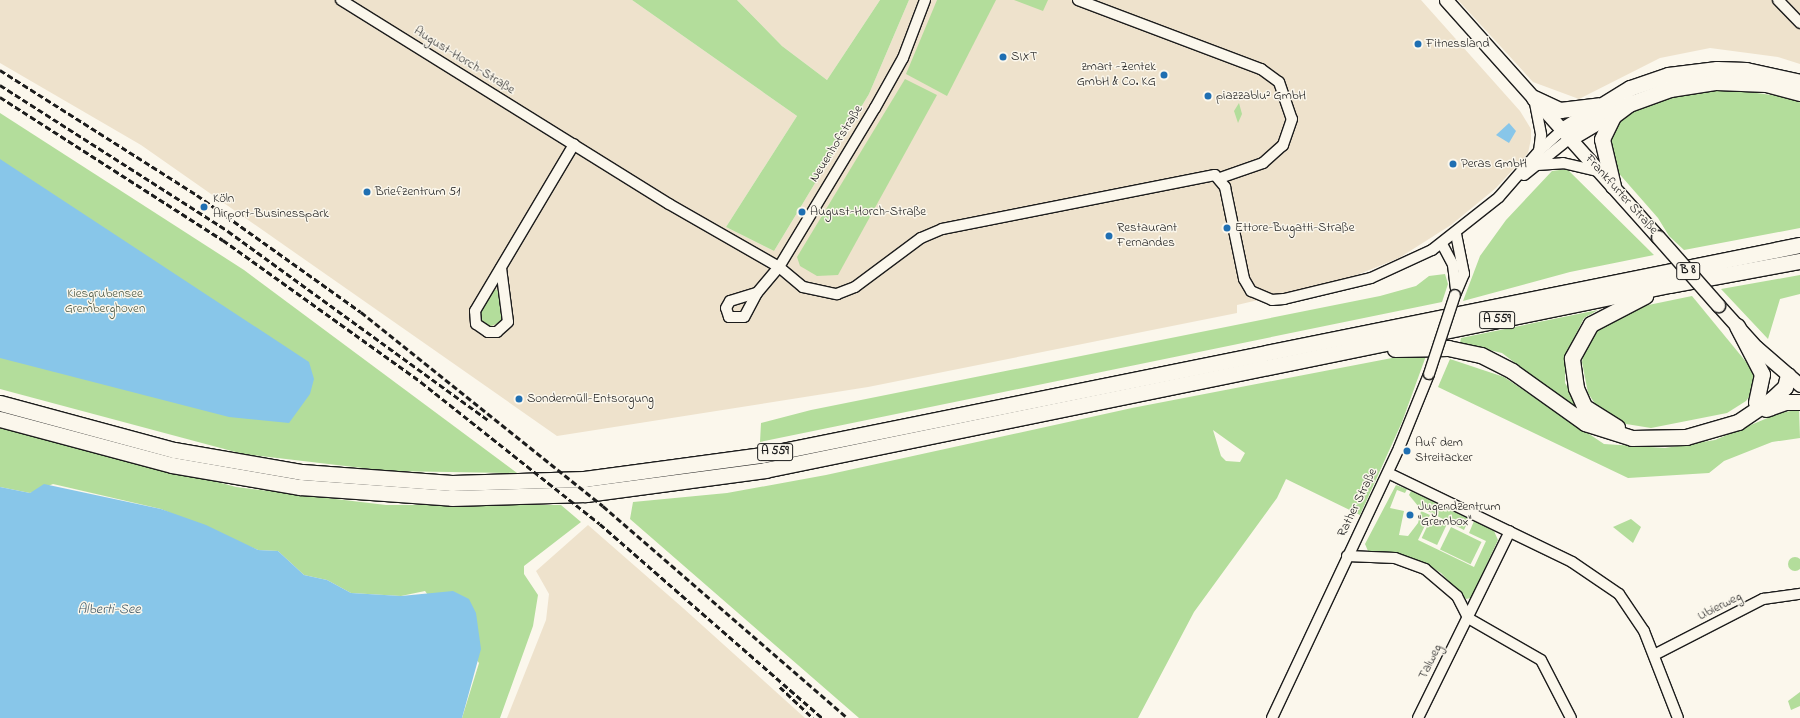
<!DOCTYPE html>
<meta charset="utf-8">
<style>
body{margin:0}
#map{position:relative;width:1800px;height:718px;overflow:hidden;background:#fbf7ec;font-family:"Indie Flower",sans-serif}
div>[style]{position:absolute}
.built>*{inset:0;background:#eee2cc}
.green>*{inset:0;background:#b3dd9b;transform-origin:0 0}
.round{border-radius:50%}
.water>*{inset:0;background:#88c6e9}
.roads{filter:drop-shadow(1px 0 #1c1c1c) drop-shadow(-1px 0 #1c1c1c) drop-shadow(0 1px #1c1c1c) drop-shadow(0 -1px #1c1c1c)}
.minor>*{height:10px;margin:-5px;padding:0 5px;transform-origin:5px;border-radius:5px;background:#fbf7ec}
.major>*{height:13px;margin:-6.5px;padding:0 6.5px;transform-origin:6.5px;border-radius:6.5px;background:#fbf7ec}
.highway>*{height:15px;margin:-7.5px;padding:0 7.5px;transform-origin:7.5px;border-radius:7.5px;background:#fbf7ec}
.rail>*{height:2.5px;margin-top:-1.25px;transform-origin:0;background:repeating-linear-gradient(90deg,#1c1c1c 0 6px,transparent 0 9px)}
.bridges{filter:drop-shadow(1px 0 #1c1c1c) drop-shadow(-1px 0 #1c1c1c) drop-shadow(0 1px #1c1c1c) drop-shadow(0 -1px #1c1c1c)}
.minor-bridge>*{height:10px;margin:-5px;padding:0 5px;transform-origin:5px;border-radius:5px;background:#fbf7ec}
.major-bridge>*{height:13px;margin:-6.5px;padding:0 6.5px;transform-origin:6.5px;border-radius:6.5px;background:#fbf7ec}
.dots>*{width:11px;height:11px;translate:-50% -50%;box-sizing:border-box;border:2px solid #fbf7ec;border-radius:50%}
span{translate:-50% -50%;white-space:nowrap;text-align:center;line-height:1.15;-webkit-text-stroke:3px #fbf7ec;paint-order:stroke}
.shield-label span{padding:1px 3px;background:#fbf7ec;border:1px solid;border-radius:3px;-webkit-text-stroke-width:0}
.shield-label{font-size:12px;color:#1c1c1c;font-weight:700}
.poi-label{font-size:13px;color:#1c1c1c}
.left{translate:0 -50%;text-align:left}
.right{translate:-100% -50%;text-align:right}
.street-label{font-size:13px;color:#1c1c1c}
.park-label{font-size:13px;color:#495642}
.water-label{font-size:14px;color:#425864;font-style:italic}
</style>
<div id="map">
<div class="built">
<i style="clip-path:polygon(0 0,632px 0,797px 116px,726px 227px,774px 251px,869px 94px,909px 0,1421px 0,1520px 111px,1531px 129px,1531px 139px,1528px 153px,1496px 188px,1451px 225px,1399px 258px,1347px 279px,1237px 305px,1237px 313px,868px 387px,557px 436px,141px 145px,0 63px)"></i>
<i style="clip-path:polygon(737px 0,880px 0,827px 80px,782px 46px)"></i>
<i style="clip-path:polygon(1458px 0,1800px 0,1800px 64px,1778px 57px,1710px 48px,1660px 58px,1579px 99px,1533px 82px)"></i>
<i style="clip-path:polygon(588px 525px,683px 608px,805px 718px,507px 718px,546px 620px,549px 594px,536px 571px)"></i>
</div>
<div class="green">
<i style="clip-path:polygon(632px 0,737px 0,782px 46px,827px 80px,880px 0,909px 0,869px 94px,774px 251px,726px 227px,797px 116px)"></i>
<i style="clip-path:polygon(937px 0,996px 0,947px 96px,906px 74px)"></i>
<i style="clip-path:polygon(1014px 0,1048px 0,1043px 11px)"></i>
<i style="clip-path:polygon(905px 79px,937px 95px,838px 275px,817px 276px,800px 266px,797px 257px)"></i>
<i style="clip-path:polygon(1721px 88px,1800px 99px,1800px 228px,1684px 250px,1669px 236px,1658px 218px,1615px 169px,1607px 141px,1618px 119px,1637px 107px,1660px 98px)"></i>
<i style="clip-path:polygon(1239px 103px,1242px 114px,1238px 123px,1234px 111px)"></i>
<i style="clip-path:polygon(0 113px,244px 270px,517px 473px,388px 471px,243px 454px,0 389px)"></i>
<i style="clip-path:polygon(1567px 169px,1654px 255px,1570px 272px,1463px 301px,1480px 256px,1506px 220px,1552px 171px)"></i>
<i style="clip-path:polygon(1445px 274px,1448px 284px,1442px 302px,760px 442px,761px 423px,811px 410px,1380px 296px,1416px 286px,1429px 276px)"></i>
<i style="clip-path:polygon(1800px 275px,1800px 294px,1780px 299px,1768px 339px,1721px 289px)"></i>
<i style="clip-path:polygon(494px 289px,500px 291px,503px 321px,489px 327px,482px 323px,480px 313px)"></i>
<i style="clip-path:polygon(1692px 296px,1756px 374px,1757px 386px,1746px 401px,1727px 413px,1651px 428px,1620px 423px,1601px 413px,1588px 393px,1582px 362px,1586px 342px,1598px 326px,1629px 309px)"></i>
<i style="clip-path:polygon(1598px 310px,1584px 318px,1565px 356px,1565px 383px,1587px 418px,1502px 353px,1460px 343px,1461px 338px)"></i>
<i style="clip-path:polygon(evenodd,1426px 356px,1402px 422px,1360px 515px,1286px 479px,1277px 498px,1194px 612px,1138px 718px,859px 718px,630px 519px,633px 502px,727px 493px,826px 475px,1132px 408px,1392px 358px,1426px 356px,1213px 430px,1245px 453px,1240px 462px,1226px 461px,1221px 456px,1213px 430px)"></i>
<i style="clip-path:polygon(1450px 359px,1504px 377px,1604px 444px,1665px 448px,1715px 440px,1777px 414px,1799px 409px,1800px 438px,1772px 442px,1724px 461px,1709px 473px,1628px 478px,1438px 387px)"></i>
<i style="clip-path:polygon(0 424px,236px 487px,386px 505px,561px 505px,581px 522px,524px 566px,524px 574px,538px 595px,533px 626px,500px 718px,462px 718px,479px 663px,425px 591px,401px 596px,351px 593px,327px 580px,304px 575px,278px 551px,258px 550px,161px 509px,53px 484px,30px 493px,0 487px)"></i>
<i style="clip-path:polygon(1396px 485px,1407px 489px,1405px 493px,1397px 490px,1390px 508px,1404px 511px,1399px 535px,1408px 536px,1418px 523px,1421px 511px,1430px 515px,1418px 540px,1474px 567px,1486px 541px,1469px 533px,1474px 521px,1494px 531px,1498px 540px,1471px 598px,1466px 599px,1441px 573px,1425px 563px,1402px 555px,1368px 551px,1365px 544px)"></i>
<i style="clip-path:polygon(1411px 491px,1469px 519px,1464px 530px,1418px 506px,1409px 495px)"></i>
<i style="left:1431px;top:518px;width:17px;height:22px;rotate:25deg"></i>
<i style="clip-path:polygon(1631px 519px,1641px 527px,1633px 543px,1613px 527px)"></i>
<i style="left:1451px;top:527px;width:34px;height:25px;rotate:26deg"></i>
<i class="round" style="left:1788px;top:557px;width:14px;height:14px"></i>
<i style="clip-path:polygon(1800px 692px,1800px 706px,1791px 710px,1788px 701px)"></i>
</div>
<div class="water">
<i style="clip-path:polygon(1509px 123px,1516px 131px,1509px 143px,1496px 135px)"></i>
<i style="clip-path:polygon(0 159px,309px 362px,314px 379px,310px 394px,289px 423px,229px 417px,0 358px)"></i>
<i style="clip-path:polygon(44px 484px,161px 509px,206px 525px,258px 550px,278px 551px,304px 575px,327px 580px,351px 593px,401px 596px,453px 591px,469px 599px,476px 613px,481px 649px,462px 718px,0 718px,0 487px,30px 493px)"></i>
</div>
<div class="roads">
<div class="minor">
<i style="left:341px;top:0;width:386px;rotate:31.9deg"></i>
<i style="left:669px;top:204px;width:127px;rotate:29.8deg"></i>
<i style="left:1078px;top:0;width:196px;rotate:20.7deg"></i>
<i style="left:1261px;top:69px;width:22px;rotate:36deg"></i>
<i style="left:1279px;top:82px;width:39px;rotate:71deg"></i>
<i style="left:1292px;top:119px;width:28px;rotate:109deg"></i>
<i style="left:1283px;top:145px;width:27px;rotate:138deg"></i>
<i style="left:1263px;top:163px;width:46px;rotate:160.8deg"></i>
<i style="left:1778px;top:0;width:32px;rotate:46deg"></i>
<i style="left:1534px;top:98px;width:38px;rotate:79deg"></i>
<i style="left:1541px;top:135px;width:16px;rotate:97deg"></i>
<i style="left:1537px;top:165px;width:26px;rotate:-4deg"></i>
<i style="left:1563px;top:163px;width:37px;rotate:13deg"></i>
<i style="left:1524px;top:175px;width:59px;rotate:-38.8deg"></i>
<i style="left:1442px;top:244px;width:24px;rotate:62deg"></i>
<i style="left:1453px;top:265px;width:23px;rotate:83deg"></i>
<i style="left:779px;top:267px;width:31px;rotate:40deg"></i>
<i style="left:803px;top:287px;width:35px;rotate:12deg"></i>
<i style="left:837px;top:294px;width:19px;rotate:-21deg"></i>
<i style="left:855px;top:287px;width:82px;rotate:-36.6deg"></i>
<i style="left:921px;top:238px;width:23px;rotate:-23deg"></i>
<i style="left:942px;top:229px;width:278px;rotate:-11.2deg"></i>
<i style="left:1215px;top:175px;width:16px;rotate:50deg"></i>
<i style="left:1225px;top:187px;width:94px;rotate:78.3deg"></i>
<i style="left:1244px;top:279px;width:14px;rotate:60deg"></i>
<i style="left:1251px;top:291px;width:23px;rotate:23deg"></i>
<i style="left:1272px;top:300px;width:12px;rotate:-5deg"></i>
<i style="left:1284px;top:299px;width:89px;rotate:-13.6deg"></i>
<i style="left:1371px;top:278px;width:67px;rotate:-24.7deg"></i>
<i style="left:1432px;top:250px;width:85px;rotate:-38.3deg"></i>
<i style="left:1499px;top:197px;width:61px;rotate:-49deg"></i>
<i style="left:1539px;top:151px;width:31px;rotate:-42deg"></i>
<i style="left:501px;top:268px;width:54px;rotate:82.6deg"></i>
<i style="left:508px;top:322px;width:15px;rotate:138deg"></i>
<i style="left:497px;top:332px;width:9px;rotate:180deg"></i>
<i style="left:488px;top:332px;width:14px;rotate:-146deg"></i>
<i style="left:476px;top:324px;width:13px;rotate:-94deg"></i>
<i style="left:475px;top:311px;width:194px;rotate:-59.3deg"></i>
<i style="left:757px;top:293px;width:34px;rotate:-50deg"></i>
<i style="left:779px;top:267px;width:186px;rotate:-58.9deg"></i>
<i style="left:875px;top:108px;width:57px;rotate:-60.8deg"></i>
<i style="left:903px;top:58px;width:62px;rotate:-69.2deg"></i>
<i style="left:757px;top:293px;width:27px;rotate:118deg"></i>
<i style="left:744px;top:317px;width:15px;rotate:180deg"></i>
<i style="left:729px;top:317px;width:9px;rotate:-108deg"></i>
<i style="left:726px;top:308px;width:8px;rotate:-60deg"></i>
<i style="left:730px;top:301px;width:28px;rotate:-17deg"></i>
<i style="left:1455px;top:295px;width:23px;rotate:-67deg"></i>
<i style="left:1464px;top:274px;width:41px;rotate:-101.3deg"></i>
<i style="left:1388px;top:473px;width:204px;rotate:25.8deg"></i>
<i style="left:1572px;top:562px;width:57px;rotate:34.2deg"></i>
<i style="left:1619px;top:594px;width:45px;rotate:56deg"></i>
<i style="left:1644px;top:631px;width:93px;rotate:68.7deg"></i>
<i style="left:1347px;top:556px;width:48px;rotate:2.4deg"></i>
<i style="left:1395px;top:558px;width:32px;rotate:20deg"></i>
<i style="left:1425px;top:569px;width:42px;rotate:40.2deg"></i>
<i style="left:1457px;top:596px;width:25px;rotate:63deg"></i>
<i style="left:1468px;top:618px;width:84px;rotate:29.9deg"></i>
<i style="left:1541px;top:660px;width:65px;rotate:62.7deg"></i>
<i style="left:1654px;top:655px;width:123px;rotate:-27.2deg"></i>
<i style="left:1763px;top:599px;width:37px;rotate:-8deg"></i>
<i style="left:1272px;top:718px;width:298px;rotate:-64.8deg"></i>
<i style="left:1399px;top:448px;width:80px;rotate:-67.9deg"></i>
<i style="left:1418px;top:718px;width:208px;rotate:-63.8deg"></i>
</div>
<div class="major">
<i style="left:1446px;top:0;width:318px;rotate:48.2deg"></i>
<i style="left:1718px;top:305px;width:57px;rotate:47.9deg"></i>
<i style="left:1756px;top:347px;width:58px;rotate:40.8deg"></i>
</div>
<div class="highway">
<i style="left:1534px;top:98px;width:29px;rotate:25deg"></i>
<i style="left:1560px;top:110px;width:38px;rotate:-7deg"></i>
<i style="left:1562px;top:130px;width:80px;rotate:-31.7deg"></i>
<i style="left:1630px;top:88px;width:40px;rotate:-18.9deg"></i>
<i style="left:1668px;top:75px;width:49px;rotate:-7deg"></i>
<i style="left:1717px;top:69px;width:29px;rotate:2deg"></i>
<i style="left:1746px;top:70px;width:55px;rotate:12.5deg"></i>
<i style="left:1570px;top:138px;width:51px;rotate:-30.6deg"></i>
<i style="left:1613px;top:186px;width:48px;rotate:-103.2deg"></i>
<i style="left:1602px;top:139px;width:25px;rotate:-64deg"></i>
<i style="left:1613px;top:116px;width:20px;rotate:-37deg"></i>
<i style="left:1629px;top:104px;width:44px;rotate:-20.1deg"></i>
<i style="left:1670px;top:89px;width:47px;rotate:-8.7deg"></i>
<i style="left:1716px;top:82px;width:50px;rotate:2.3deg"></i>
<i style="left:1766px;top:84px;width:35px;rotate:15deg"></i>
<i style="left:1737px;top:326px;width:54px;rotate:62.5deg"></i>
<i style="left:1762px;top:374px;width:29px;rotate:102deg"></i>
<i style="left:1395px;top:349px;width:53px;rotate:-1.1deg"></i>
<i style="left:1448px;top:348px;width:34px;rotate:12deg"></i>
<i style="left:1481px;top:355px;width:35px;rotate:27deg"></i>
<i style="left:1512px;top:371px;width:90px;rotate:35.5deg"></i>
<i style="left:1585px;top:423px;width:49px;rotate:17.7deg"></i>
<i style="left:1632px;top:438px;width:54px;rotate:-1.1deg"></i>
<i style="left:1686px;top:437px;width:54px;rotate:-16.1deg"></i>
<i style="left:1738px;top:422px;width:40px;rotate:-34deg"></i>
<i style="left:1771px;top:400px;width:19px;rotate:-43deg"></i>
<i style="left:1785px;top:387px;width:12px;rotate:-76deg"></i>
<i style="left:0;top:403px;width:180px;rotate:15.1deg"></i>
<i style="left:174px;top:450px;width:130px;rotate:9.8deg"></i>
<i style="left:302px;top:472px;width:150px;rotate:4.2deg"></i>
<i style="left:452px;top:483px;width:132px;rotate:-1.7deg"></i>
<i style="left:584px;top:479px;width:180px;rotate:-7.7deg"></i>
<i style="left:762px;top:455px;width:1059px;rotate:-11.44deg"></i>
<i style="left:1766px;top:409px;width:20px;rotate:-20deg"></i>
<i style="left:1785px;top:402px;width:15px"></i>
<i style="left:0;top:419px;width:178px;rotate:15deg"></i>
<i style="left:172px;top:465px;width:130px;rotate:9.8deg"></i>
<i style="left:300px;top:487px;width:152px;rotate:4.1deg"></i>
<i style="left:452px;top:498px;width:134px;rotate:-1.7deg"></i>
<i style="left:586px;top:494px;width:181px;rotate:-7.6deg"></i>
<i style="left:765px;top:470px;width:923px;rotate:-11.57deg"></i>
<i style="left:1669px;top:285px;width:133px;rotate:-10.4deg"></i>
<i style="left:1617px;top:427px;width:39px;rotate:-148deg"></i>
<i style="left:1584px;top:406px;width:20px;rotate:-114deg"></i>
<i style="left:1576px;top:388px;width:30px;rotate:-98deg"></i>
<i style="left:1572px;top:358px;width:39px;rotate:-61deg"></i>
<i style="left:1591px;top:324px;width:61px;rotate:-27.4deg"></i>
</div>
</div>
<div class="rail">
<i style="left:0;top:70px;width:233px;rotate:32.4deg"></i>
<i style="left:197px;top:195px;width:201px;rotate:35.5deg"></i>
<i style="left:361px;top:312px;width:310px;rotate:38.7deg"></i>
<i style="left:603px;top:506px;width:324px;rotate:40.9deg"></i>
<i style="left:0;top:85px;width:271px;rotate:32.6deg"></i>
<i style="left:228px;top:231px;width:321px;rotate:36deg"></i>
<i style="left:0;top:97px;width:265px;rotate:32.7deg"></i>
<i style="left:223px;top:240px;width:244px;rotate:35.6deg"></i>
<i style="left:421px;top:382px;width:228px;rotate:38.4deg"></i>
<i style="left:600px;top:524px;width:295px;rotate:41.1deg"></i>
<i style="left:780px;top:687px;width:45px;rotate:43.2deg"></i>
</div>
<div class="bridges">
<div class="minor-bridge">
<i style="left:1429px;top:374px;width:83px;rotate:-71.8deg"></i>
</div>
<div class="major-bridge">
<i style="left:1658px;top:237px;width:91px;rotate:48.6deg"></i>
</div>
</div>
<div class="dots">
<i style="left:1418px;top:44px;background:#1f6fb2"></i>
<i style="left:1003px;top:57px;background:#1f6fb2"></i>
<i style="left:1164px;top:75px;background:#1f6fb2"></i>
<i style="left:1208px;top:96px;background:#1f6fb2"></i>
<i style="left:1453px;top:164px;background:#1f6fb2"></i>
<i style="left:367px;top:192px;background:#1f6fb2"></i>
<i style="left:204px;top:207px;background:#1f6fb2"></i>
<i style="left:802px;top:212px;background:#1f6fb2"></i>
<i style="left:1227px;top:228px;background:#1f6fb2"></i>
<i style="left:1109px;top:236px;background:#1f6fb2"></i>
<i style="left:519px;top:399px;background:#1f6fb2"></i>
<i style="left:1407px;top:451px;background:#1f6fb2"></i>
<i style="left:1410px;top:515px;background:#1f6fb2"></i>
</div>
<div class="shield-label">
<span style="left:1688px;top:271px">B 8</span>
<span style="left:1497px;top:320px">A 559</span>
<span style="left:775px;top:452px">A 559</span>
</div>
<div class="poi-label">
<span class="left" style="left:1426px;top:44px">Fitnessland</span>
<span class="left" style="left:1011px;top:57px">SIXT</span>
<span class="right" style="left:1156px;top:75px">zmart -Zentek<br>GmbH &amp; Co. KG</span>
<span class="left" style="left:1216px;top:96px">piazzablu² GmbH</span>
<span class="left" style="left:1461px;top:164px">Peras GmbH</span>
<span class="left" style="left:375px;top:192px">Briefzentrum 51</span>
<span class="left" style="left:213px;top:207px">Köln<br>Airport-Businesspark</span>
<span class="left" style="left:810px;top:212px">August-Horch-Straße</span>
<span class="left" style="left:1235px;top:228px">Ettore-Bugatti-Straße</span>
<span class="left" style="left:1117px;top:236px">Restaurant<br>Fernandes</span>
<span class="left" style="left:527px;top:399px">Sondermüll-Entsorgung</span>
<span class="left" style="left:1415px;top:451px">Auf dem<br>Streitacker</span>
<span class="left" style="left:1418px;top:515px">Jugendzentrum<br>"Grembox"</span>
</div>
<div class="street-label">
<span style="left:464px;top:61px;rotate:32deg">August-Horch-Straße</span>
<span style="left:837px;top:144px;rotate:-58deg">Neuenhofstraße</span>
<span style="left:1621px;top:195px;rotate:48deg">Frankfurter Straße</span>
<span style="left:1358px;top:503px;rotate:-64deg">Rather Straße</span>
<span style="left:1720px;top:607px;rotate:-27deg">Ubierweg</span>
<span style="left:1431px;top:662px;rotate:-64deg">Talweg</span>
</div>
<div class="park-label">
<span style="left:105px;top:302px">Kiesgrubensee<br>Gremberghoven</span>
</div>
<div class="water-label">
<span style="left:109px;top:610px">Alberti-See</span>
</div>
</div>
